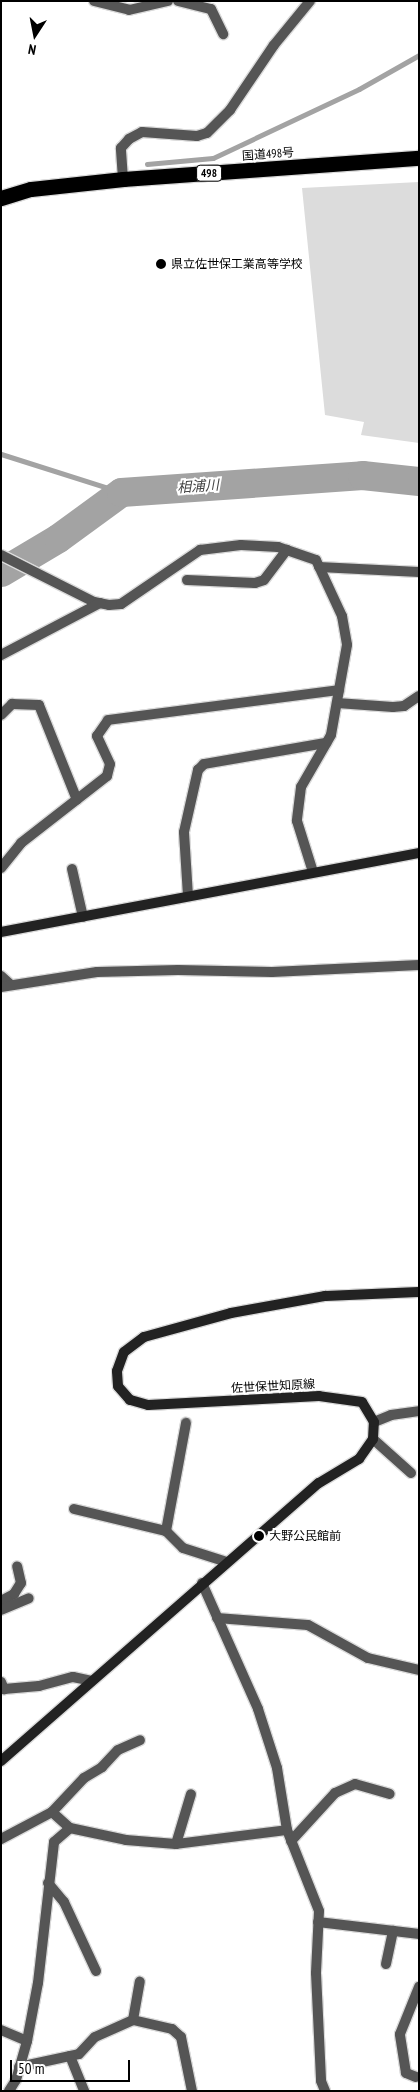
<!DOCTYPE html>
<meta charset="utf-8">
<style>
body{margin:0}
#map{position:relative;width:420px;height:2092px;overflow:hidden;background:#fff;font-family:"PT Sans Narrow","Noto Sans JP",sans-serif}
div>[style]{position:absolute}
.green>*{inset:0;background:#dcdcdc}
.stream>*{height:5px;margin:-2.5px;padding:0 2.5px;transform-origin:2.5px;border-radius:2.5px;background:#a3a3a3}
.river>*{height:29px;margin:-14.5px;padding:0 14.5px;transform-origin:14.5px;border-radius:14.5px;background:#a3a3a3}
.roads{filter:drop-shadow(1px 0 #dbdbdb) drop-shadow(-1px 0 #dbdbdb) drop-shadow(0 1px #dbdbdb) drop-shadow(0 -1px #dbdbdb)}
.street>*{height:10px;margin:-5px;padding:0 5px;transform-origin:5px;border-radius:5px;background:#555}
.secondary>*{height:10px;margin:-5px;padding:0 5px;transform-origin:5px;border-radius:5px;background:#222}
.highway>*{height:15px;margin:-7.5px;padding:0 7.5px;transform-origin:7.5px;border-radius:7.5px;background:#000}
.dots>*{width:14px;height:14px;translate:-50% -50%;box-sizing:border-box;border:2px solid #fff;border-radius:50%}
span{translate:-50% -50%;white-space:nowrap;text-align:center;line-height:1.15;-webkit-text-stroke:4px #fff;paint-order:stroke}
.shield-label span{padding:1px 4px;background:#fff;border:1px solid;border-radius:4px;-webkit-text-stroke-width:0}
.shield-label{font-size:11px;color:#000;font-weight:700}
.street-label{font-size:12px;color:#000}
.poi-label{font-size:12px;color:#000}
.left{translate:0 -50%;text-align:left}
.water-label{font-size:14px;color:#444;font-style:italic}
.frame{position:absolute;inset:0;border:2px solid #000;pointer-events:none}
.north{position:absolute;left:10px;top:10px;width:50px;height:50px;-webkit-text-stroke:4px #fff;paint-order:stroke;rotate:191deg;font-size:14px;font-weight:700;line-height:20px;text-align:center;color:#000}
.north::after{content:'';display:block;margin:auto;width:18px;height:22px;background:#000;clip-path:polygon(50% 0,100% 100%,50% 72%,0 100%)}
.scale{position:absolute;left:10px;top:2060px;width:120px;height:22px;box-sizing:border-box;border:2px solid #000;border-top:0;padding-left:6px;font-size:15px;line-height:18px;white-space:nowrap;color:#000;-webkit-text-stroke:4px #fff;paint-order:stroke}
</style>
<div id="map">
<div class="green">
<i style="clip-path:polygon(419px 182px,419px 443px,361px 435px,364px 422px,325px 415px,302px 188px)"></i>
</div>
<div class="stream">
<i style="left:147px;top:164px;width:66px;rotate:-5.2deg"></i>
<i style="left:213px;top:158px;width:161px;rotate:-25.3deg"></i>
<i style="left:359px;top:89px;width:69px;rotate:-29.5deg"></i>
<i style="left:1px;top:454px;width:126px;rotate:17.6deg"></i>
</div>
<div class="river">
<i style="left:1px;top:572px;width:66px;rotate:-30.8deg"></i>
<i style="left:58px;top:538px;width:78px;rotate:-36.1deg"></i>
<i style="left:121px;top:492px;width:242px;rotate:-4deg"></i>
<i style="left:362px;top:475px;width:57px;rotate:6deg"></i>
</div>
<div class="roads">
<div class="street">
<i style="left:94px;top:1px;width:36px;rotate:14deg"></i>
<i style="left:129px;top:10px;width:40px;rotate:-13deg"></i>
<i style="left:178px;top:1px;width:34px;rotate:14deg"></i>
<i style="left:211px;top:9px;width:28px;rotate:64deg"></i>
<i style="left:123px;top:179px;width:31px;rotate:-94deg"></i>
<i style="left:121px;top:148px;width:12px;rotate:-48deg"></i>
<i style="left:129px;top:139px;width:15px;rotate:-28deg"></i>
<i style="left:142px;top:132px;width:55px;rotate:4.2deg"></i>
<i style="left:197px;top:136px;width:10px;rotate:-17deg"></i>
<i style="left:207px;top:133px;width:33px;rotate:-45deg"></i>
<i style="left:230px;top:110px;width:78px;rotate:-55.9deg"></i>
<i style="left:274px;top:45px;width:57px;rotate:-50.7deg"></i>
<i style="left:1px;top:555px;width:104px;rotate:26.8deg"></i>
<i style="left:94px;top:602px;width:15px;rotate:11deg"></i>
<i style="left:109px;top:605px;width:12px;rotate:-5deg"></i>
<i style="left:121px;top:604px;width:96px;rotate:-34.4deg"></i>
<i style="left:200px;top:550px;width:41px;rotate:-7deg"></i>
<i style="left:241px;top:545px;width:37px;rotate:3deg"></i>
<i style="left:278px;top:547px;width:40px;rotate:18.9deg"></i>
<i style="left:316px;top:560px;width:62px;rotate:65.1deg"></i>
<i style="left:342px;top:616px;width:29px;rotate:80deg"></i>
<i style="left:347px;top:645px;width:91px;rotate:100.1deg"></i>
<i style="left:331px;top:735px;width:60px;rotate:120deg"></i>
<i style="left:301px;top:787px;width:34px;rotate:97deg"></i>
<i style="left:297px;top:821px;width:53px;rotate:72.6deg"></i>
<i style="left:319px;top:567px;width:100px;rotate:2.9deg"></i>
<i style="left:187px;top:580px;width:68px;rotate:2.5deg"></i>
<i style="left:255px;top:583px;width:9px;rotate:-18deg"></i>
<i style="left:264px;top:580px;width:38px;rotate:-53deg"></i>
<i style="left:1px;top:655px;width:112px;rotate:-27.7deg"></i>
<i style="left:337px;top:703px;width:56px;rotate:4.1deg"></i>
<i style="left:393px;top:707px;width:11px;rotate:-5deg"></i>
<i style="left:404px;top:706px;width:18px;rotate:-34deg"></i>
<i style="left:1px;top:715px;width:16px;rotate:-45deg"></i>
<i style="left:12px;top:704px;width:27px;rotate:2deg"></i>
<i style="left:39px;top:705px;width:102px;rotate:68.2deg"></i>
<i style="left:1px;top:868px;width:32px;rotate:-51deg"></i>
<i style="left:21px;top:843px;width:109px;rotate:-37.9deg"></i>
<i style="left:107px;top:776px;width:12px;rotate:-76deg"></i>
<i style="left:110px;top:764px;width:31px;rotate:-115deg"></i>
<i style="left:97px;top:736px;width:19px;rotate:-55deg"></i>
<i style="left:108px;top:720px;width:233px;rotate:-7.4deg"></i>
<i style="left:72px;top:869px;width:49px;rotate:77.1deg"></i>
<i style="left:188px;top:896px;width:64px;rotate:-93.6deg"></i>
<i style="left:184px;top:832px;width:64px;rotate:-77.3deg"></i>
<i style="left:198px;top:770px;width:8px;rotate:-45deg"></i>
<i style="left:204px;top:764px;width:124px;rotate:-9.8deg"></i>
<i style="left:1px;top:976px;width:13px;rotate:42deg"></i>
<i style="left:1px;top:987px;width:97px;rotate:-8.9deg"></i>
<i style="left:97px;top:972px;width:81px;rotate:-1.4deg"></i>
<i style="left:178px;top:970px;width:94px;rotate:1.2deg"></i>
<i style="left:272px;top:972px;width:147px;rotate:-2.7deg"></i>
<i style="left:374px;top:1422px;width:18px;rotate:-22deg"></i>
<i style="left:391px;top:1415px;width:28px;rotate:-8deg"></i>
<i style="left:373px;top:1439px;width:51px;rotate:41.8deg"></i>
<i style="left:74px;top:1509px;width:95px;rotate:13.4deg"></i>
<i style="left:166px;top:1531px;width:24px;rotate:45deg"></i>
<i style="left:183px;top:1548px;width:46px;rotate:17.7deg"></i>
<i style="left:166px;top:1531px;width:110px;rotate:-79.5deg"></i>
<i style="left:202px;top:1583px;width:138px;rotate:66deg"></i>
<i style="left:258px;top:1709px;width:62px;rotate:72.1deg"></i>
<i style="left:277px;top:1768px;width:63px;rotate:80.8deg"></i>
<i style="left:287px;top:1830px;width:87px;rotate:68.4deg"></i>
<i style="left:319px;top:1911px;width:62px;rotate:92.8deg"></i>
<i style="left:316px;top:1973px;width:108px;rotate:87.3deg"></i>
<i style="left:321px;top:2081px;width:11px;rotate:68deg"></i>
<i style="left:1px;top:1601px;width:15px;rotate:-28deg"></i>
<i style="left:14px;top:1594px;width:13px;rotate:-58deg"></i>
<i style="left:21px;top:1583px;width:17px;rotate:-103deg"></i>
<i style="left:1px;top:1610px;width:30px;rotate:-23deg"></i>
<i style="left:217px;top:1618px;width:91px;rotate:4.4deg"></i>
<i style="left:308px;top:1625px;width:68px;rotate:28.8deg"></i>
<i style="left:368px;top:1658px;width:52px;rotate:13.2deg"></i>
<i style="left:1px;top:1682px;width:8px;rotate:67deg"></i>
<i style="left:4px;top:1689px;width:35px;rotate:-5deg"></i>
<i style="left:39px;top:1686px;width:35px;rotate:-15deg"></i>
<i style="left:73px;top:1677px;width:19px;rotate:12deg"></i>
<i style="left:52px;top:1812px;width:47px;rotate:-46.7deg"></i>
<i style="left:84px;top:1778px;width:21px;rotate:-31deg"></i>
<i style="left:102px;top:1767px;width:23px;rotate:-47deg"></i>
<i style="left:118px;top:1750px;width:24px;rotate:-24deg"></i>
<i style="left:1px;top:1839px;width:58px;rotate:-27.9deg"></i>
<i style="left:52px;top:1812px;width:24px;rotate:42deg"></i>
<i style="left:291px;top:1841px;width:65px;rotate:-47.5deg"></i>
<i style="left:335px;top:1793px;width:22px;rotate:-24deg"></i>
<i style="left:355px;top:1784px;width:36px;rotate:16deg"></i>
<i style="left:176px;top:1844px;width:52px;rotate:-73.3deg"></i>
<i style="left:48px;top:1883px;width:25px;rotate:50deg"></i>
<i style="left:64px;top:1902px;width:76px;rotate:65.1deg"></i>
<i style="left:318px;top:1922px;width:102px;rotate:6.8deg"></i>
<i style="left:386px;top:1964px;width:34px;rotate:-78deg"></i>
<i style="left:133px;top:2020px;width:40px;rotate:13deg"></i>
<i style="left:172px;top:2029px;width:12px;rotate:42deg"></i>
<i style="left:181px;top:2037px;width:55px;rotate:78.5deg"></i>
<i style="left:1px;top:2030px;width:28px;rotate:23deg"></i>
<i style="left:70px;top:2056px;width:38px;rotate:68deg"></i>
<i style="left:19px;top:2067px;width:61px;rotate:-12.2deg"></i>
<i style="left:79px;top:2054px;width:23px;rotate:-47deg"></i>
<i style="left:95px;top:2037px;width:42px;rotate:-24.1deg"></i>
<i style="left:133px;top:2020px;width:39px;rotate:-80deg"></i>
<i style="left:416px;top:2077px;width:11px;rotate:-158deg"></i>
<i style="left:406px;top:2073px;width:39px;rotate:-99deg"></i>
<i style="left:400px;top:2034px;width:51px;rotate:-68deg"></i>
<i style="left:9px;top:2091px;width:13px;rotate:-58deg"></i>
<i style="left:16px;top:2080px;width:41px;rotate:-74.2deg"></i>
<i style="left:27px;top:2041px;width:59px;rotate:-79.3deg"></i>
<i style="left:38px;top:1983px;width:142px;rotate:-83.5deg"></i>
<i style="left:54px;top:1842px;width:21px;rotate:-41deg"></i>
<i style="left:70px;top:1828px;width:57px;rotate:12.1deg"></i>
<i style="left:126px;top:1840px;width:50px;rotate:4.6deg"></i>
<i style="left:176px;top:1844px;width:112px;rotate:-7.2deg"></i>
</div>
<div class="secondary">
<i style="left:1px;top:932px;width:425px;rotate:-10.7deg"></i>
<i style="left:1px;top:1761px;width:422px;rotate:-41.2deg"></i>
<i style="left:319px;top:1483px;width:47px;rotate:-31deg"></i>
<i style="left:359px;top:1459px;width:24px;rotate:-55deg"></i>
<i style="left:373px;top:1439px;width:17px;rotate:-87deg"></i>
<i style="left:374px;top:1422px;width:23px;rotate:-121deg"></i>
<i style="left:362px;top:1402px;width:43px;rotate:-172.1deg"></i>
<i style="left:319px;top:1396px;width:171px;rotate:177deg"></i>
<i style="left:148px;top:1405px;width:19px;rotate:-164deg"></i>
<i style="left:130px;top:1400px;width:18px;rotate:-131deg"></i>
<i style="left:118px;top:1386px;width:15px;rotate:-94deg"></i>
<i style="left:117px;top:1371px;width:20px;rotate:-70deg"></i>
<i style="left:124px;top:1352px;width:25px;rotate:-37deg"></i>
<i style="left:144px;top:1337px;width:90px;rotate:-15.4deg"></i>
<i style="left:231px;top:1313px;width:96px;rotate:-10.3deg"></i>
<i style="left:325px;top:1296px;width:94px;rotate:-2.4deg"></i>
</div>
<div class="highway">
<i style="left:1px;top:198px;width:31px;rotate:-17deg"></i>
<i style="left:31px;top:189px;width:93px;rotate:-6.2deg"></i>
<i style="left:123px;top:179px;width:297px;rotate:-4.1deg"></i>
</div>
</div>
<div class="dots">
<i style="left:161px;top:264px;background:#000"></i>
<i style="left:259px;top:1536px;background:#000"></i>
</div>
<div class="shield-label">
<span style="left:209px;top:173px">498</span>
</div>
<div class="street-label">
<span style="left:268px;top:154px;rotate:-4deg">国道498号</span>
<span style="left:273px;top:1386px;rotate:-3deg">佐世保世知原線</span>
</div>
<div class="poi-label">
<span class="left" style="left:171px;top:264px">県立佐世保工業高等学校</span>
<span class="left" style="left:269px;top:1536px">大野公民館前</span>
</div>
<div class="water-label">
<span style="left:198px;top:486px;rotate:-4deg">相浦川</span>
</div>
<div class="frame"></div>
<div class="north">N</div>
<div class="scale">50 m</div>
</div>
